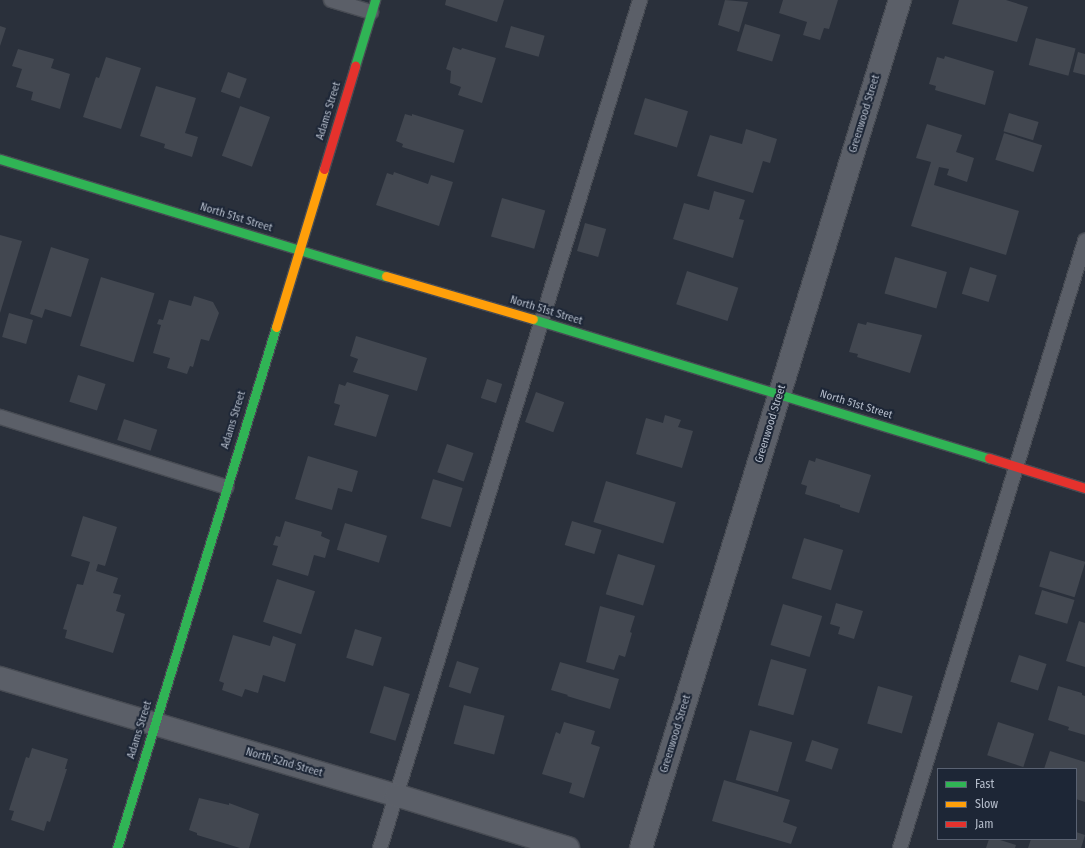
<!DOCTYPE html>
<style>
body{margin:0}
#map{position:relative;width:1085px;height:848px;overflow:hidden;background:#2a303b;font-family:"Fira Sans Condensed",sans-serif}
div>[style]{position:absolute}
.building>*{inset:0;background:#424750;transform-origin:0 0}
.roads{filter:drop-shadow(1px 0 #474b53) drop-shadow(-1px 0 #474b53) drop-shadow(0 1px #474b53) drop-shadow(0 -1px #474b53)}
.lane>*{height:14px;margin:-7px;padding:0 7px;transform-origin:7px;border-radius:7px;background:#5b5f68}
.street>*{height:22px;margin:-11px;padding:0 11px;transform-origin:11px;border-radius:11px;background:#5b5f68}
.fast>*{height:9px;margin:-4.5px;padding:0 4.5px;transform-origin:4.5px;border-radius:4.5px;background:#30b455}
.slow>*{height:9px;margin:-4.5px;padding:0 4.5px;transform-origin:4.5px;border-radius:4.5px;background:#ff9f0a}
.jam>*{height:9px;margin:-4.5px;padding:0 4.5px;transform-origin:4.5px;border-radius:4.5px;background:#e5322d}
span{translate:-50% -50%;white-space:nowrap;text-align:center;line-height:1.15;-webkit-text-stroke:4px #1d2636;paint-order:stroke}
.street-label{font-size:11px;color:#b5bdcb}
.legend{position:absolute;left:937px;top:768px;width:140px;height:72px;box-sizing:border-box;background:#1d2636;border:1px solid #5a6272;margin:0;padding:5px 7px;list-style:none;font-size:12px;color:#b5bdcb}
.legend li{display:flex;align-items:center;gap:8px;height:20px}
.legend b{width:20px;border:1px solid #5a6272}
</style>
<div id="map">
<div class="building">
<i style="clip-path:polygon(446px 0,504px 0,497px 22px,445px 5px)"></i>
<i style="clip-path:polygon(725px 0,748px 2px,739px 32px,718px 25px)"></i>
<i style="clip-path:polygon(783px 0,838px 0,829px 29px,824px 28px,820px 40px,803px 35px,807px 22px,779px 13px)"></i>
<i style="clip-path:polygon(959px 0,1006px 0,1028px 7px,1017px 42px,952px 24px)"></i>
<i style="left:745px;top:24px;width:37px;height:28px;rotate:17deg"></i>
<i style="clip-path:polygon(0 26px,6px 28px,0 46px)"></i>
<i style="left:511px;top:26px;width:35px;height:22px;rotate:16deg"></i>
<i style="left:1036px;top:38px;width:41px;height:28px;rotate:15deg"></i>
<i style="clip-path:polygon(453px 47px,461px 50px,462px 48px,496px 58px,482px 103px,458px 95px,461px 87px,450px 83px,451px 71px,446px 69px)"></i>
<i style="clip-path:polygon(18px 49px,54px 59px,51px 68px,70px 74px,60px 109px,31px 100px,33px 92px,16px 87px,22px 69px,12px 66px)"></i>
<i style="clip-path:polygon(1078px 52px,1085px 54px,1085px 75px,1073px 72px)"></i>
<i style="clip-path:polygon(945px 56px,994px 71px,985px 105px,935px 90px,936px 86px,929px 84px,937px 57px,944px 59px)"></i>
<i style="clip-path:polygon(106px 57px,141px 68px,121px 129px,83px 117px,96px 77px,99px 78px)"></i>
<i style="left:228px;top:72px;width:20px;height:21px;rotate:20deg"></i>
<i style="clip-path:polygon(156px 86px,196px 98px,185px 133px,198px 137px,192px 157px,164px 148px,165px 144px,140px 136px)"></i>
<i style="left:645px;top:98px;width:45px;height:38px;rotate:17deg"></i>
<i style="left:240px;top:106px;width:32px;height:53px;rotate:20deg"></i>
<i style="left:1009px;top:113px;width:31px;height:19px;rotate:17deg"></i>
<i style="clip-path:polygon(405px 114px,412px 116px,412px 114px,464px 130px,454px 163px,402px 147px,403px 144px,396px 141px)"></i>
<i style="clip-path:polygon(927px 124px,962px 135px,956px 152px,974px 158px,967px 182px,947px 175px,949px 169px,939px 167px,934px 185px,1019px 211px,1006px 255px,911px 226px,931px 162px,916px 158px)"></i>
<i style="clip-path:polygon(746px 129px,777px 139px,770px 163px,763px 161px,753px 193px,697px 176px,710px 135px,742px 144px)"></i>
<i style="left:1004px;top:133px;width:40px;height:28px;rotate:18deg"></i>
<i style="clip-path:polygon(394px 172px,428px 184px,431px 175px,453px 182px,439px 226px,376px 205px,387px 173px,393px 175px)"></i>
<i style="clip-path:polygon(714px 191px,745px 200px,739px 219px,744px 220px,733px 258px,673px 239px,684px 203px,709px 210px)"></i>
<i style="left:502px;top:198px;width:45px;height:40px;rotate:16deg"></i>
<i style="left:585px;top:223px;width:22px;height:29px;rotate:16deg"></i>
<i style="clip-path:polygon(0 235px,22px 241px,0 313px)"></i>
<i style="clip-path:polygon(51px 247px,89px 259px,71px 317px,45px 309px,42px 318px,30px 314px)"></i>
<i style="left:895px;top:257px;width:54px;height:38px;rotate:16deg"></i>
<i style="left:970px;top:267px;width:28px;height:28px;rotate:17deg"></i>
<i style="left:687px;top:271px;width:54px;height:35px;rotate:18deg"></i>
<i style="left:101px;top:277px;width:56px;height:72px;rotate:17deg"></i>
<i style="clip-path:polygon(194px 296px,213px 302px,219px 313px,209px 341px,201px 339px,193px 367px,190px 366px,187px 374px,167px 368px,170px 358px,153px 353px,161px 325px,157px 324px,159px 319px,163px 320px,169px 300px,191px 306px)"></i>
<i style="left:9px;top:313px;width:25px;height:25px;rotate:16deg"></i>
<i style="clip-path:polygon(867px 322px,922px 335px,910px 373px,857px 357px,858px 354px,849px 352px,858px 323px,866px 325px)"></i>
<i style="clip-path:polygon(356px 336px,427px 358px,417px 391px,353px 372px,358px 359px,350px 356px)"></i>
<i style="left:78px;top:375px;width:29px;height:28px;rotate:18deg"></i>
<i style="left:487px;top:379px;width:16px;height:20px;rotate:18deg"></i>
<i style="clip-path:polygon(347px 382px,389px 395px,376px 437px,334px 425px,340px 405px,334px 403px,339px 384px,345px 386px)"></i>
<i style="left:536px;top:392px;width:30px;height:32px;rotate:20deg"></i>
<i style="clip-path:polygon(665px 415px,681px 420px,678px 427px,693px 431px,682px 468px,636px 454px,646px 418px,663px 423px)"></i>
<i style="left:124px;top:419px;width:35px;height:22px;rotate:18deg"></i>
<i style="left:447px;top:444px;width:28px;height:30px;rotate:19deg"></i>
<i style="clip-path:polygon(308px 456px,358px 471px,352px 492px,338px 488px,332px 510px,295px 499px)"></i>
<i style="clip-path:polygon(816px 458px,871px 475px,859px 513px,840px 507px,840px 505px,805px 494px,807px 486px,801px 484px,809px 460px,815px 462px)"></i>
<i style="left:433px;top:479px;width:31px;height:41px;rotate:17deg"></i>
<i style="left:606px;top:481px;width:73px;height:43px;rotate:17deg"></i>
<i style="clip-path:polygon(83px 516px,117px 527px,105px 566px,98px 564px,96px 571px,118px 578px,113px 593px,121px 595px,116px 611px,125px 614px,113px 653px,65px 638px,67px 630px,63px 629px,77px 584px,83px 585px,90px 562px,71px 556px)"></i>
<i style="clip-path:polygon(285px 521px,322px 532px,321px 536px,330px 540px,325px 558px,314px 555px,308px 576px,272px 565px,278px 546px,273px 545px,276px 536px,280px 537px)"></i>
<i style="left:572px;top:521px;width:31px;height:25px;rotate:17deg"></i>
<i style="left:345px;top:523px;width:44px;height:28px;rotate:17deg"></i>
<i style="left:804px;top:538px;width:41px;height:42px;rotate:17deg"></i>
<i style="left:1050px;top:551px;width:37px;height:37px;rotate:17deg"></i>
<i style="left:618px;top:554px;width:39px;height:42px;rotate:17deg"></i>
<i style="left:277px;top:579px;width:40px;height:45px;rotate:18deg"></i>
<i style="left:1042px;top:590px;width:34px;height:25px;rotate:17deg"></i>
<i style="clip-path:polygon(836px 603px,863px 611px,854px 639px,838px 634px,840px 627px,830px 624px)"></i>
<i style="left:783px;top:604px;width:41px;height:43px;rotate:17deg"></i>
<i style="clip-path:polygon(600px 606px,635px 616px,630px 632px,632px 633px,625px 657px,619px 655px,614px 670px,586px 662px)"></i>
<i style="clip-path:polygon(1079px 621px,1085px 623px,1085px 667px,1066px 661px)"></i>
<i style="left:355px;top:629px;width:28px;height:30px;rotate:17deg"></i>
<i style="clip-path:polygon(233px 635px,270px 646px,273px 636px,296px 644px,285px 682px,263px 675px,258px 693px,245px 689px,242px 697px,222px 690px,224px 683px,219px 681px)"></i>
<i style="left:1019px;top:655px;width:29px;height:28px;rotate:18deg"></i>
<i style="left:771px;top:659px;width:37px;height:48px;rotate:16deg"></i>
<i style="left:457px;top:661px;width:23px;height:27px;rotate:18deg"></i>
<i style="clip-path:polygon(560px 662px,619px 679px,610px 709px,567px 696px,568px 695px,551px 690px)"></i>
<i style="left:384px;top:686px;width:27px;height:49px;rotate:17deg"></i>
<i style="left:878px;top:686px;width:36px;height:39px;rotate:16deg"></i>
<i style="clip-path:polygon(1058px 686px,1082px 693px,1082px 695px,1085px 696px,1085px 735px,1068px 730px,1069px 727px,1048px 720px)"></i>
<i style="left:464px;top:705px;width:42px;height:40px;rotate:15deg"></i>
<i style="clip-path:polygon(564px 722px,595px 731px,591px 744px,600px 747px,584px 798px,569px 793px,572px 783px,542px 774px,556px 732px,560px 734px)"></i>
<i style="left:998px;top:722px;width:38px;height:35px;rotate:18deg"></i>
<i style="left:750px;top:730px;width:44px;height:52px;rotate:16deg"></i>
<i style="left:812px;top:740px;width:28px;height:22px;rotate:18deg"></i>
<i style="clip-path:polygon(32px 748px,68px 759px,65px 769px,67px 769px,50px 822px,47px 821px,44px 831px,11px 820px,14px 811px,9px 810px,26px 757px,29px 758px)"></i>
<i style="clip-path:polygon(1050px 751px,1085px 762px,1085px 802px,1076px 799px,1076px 769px,1044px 769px)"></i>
<i style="clip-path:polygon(724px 780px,790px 800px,783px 822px,797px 827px,791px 844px,712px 821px)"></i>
<i style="clip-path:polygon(199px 798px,229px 805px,229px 803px,259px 814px,249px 848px,240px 848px,197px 835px,197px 833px,189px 830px)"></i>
<i style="clip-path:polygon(1076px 832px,1085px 835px,1081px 848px,1028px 848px,1031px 839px,1076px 839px)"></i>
<i style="clip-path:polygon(989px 839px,997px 839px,1016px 845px,1015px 848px,986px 848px)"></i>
</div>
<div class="roads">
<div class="lane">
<i style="left:331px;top:0;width:42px;rotate:16.7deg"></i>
<i style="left:0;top:417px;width:237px;rotate:17.2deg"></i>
<i style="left:380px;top:848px;width:887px;rotate:-72.95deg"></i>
<i style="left:900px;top:848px;width:635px;rotate:-73.05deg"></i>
</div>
<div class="street">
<i style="left:0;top:678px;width:413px;rotate:16.5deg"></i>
<i style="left:396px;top:795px;width:180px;rotate:17.1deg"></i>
<i style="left:641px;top:848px;width:887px;rotate:-73.02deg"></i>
</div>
<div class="fast">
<i style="left:355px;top:66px;width:69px;rotate:-73.1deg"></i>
<i style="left:0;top:159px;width:403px;rotate:16.9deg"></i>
<i style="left:533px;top:319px;width:477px;rotate:17deg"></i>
<i style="left:117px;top:848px;width:545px;rotate:-73.03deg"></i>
</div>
<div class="slow">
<i style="left:386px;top:276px;width:153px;rotate:16.3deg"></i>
<i style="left:276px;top:327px;width:165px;rotate:-73.1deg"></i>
</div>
<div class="jam">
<i style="left:324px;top:169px;width:108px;rotate:-73.2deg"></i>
<i style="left:989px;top:458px;width:101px;rotate:17.4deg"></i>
</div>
</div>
<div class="street-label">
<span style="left:329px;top:111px;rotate:-73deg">Adams Street</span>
<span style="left:865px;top:114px;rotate:-73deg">Greenwood Street</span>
<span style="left:236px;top:218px;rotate:17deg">North 51st Street</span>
<span style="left:546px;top:311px;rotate:17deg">North 51st Street</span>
<span style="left:856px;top:405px;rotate:17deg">North 51st Street</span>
<span style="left:234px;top:420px;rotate:-73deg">Adams Street</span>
<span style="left:771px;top:424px;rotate:-73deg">Greenwood Street</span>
<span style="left:140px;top:730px;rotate:-73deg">Adams Street</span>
<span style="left:676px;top:734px;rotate:-73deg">Greenwood Street</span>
<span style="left:284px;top:763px;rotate:16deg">North 52nd Street</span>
</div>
<ul class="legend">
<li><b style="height:5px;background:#30b455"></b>Fast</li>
<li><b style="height:5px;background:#ff9f0a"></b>Slow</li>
<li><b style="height:5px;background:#e5322d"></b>Jam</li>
</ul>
</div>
